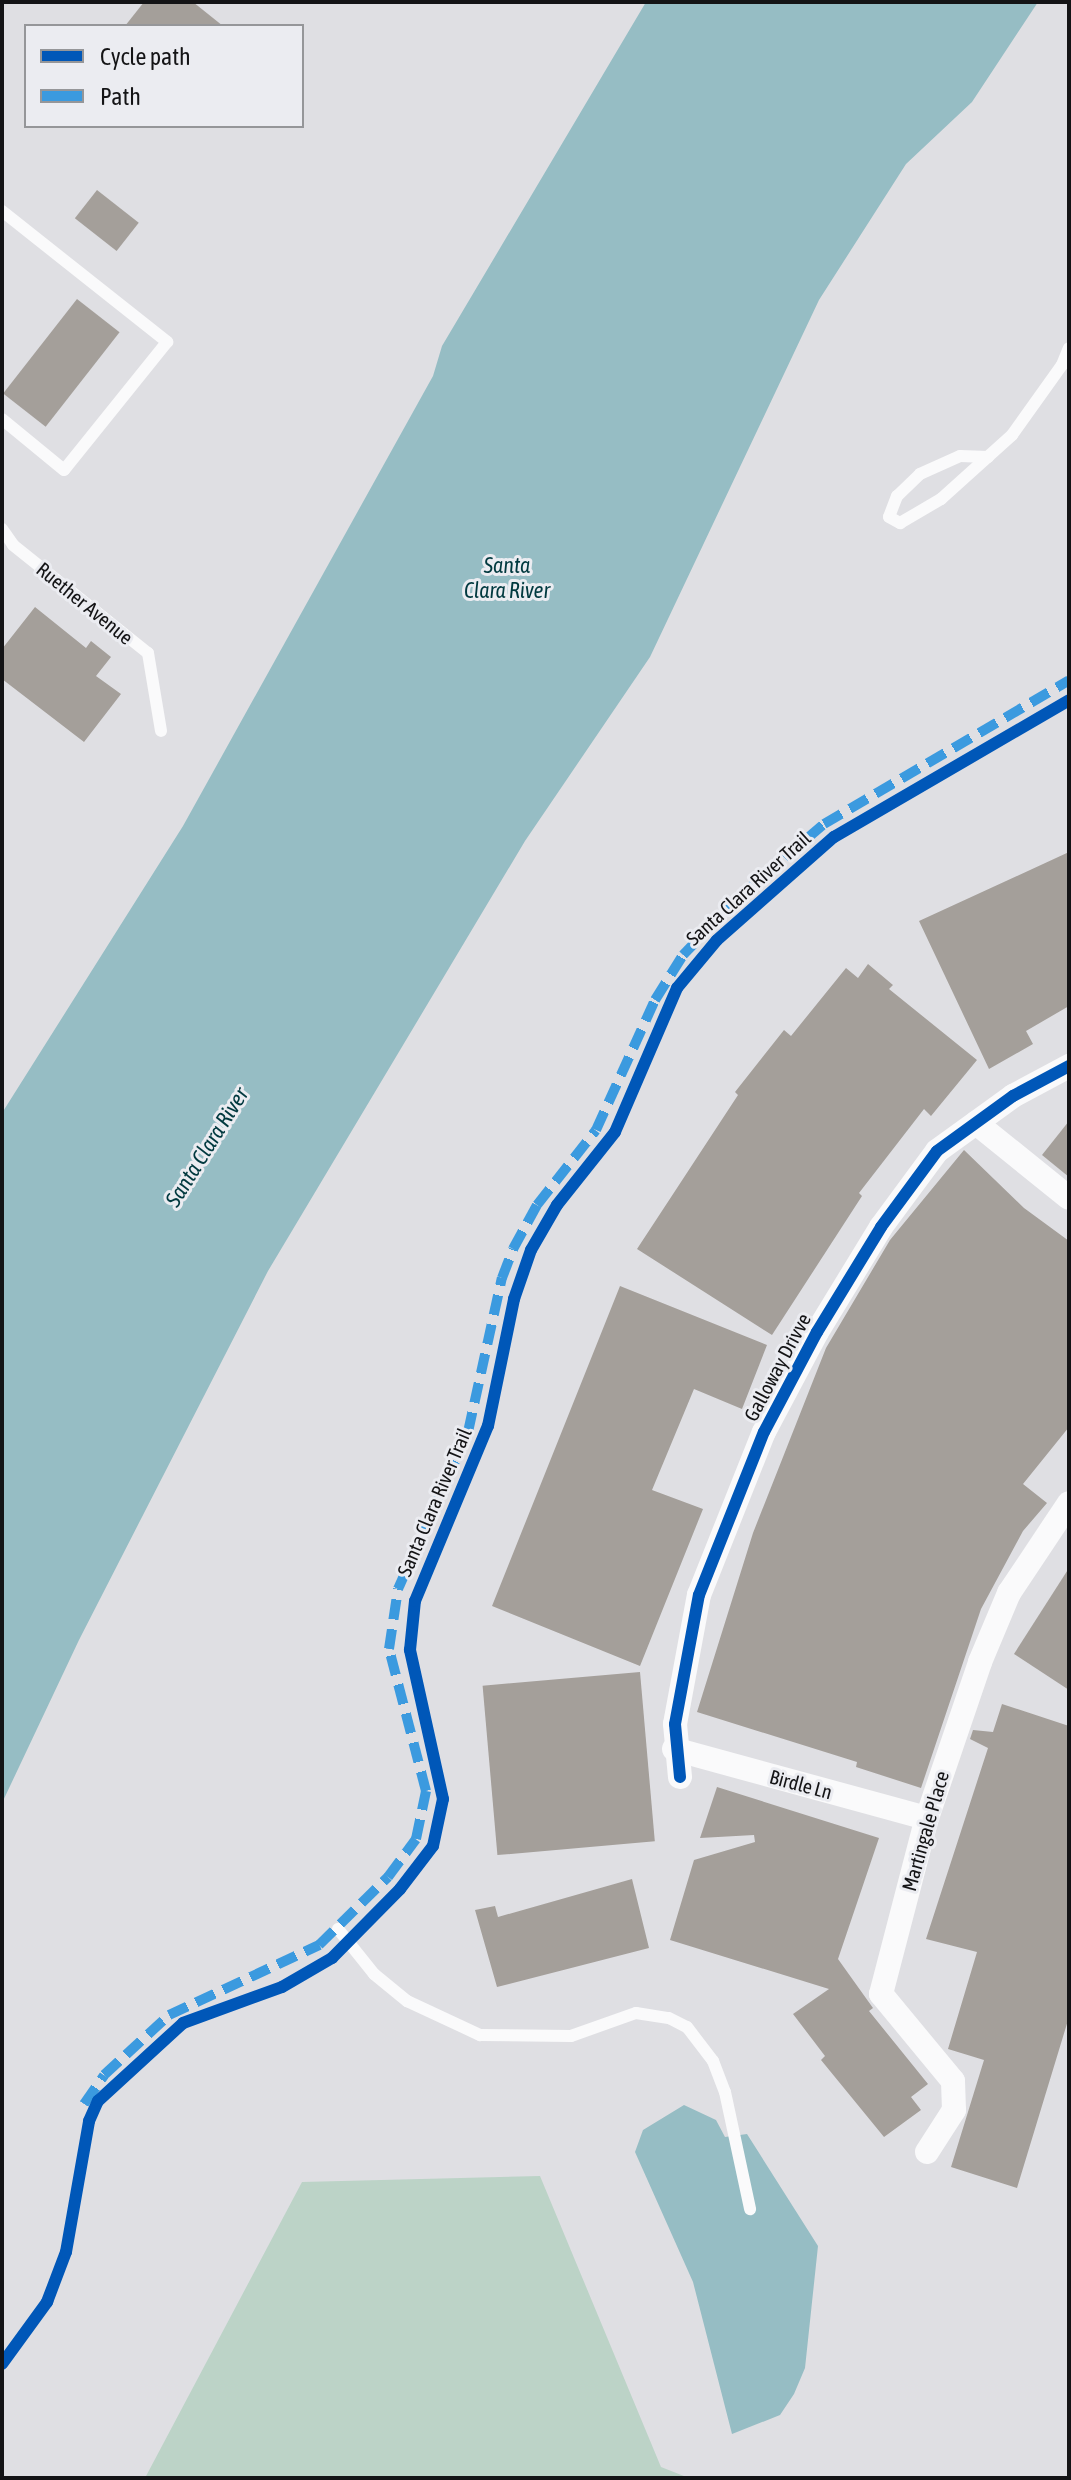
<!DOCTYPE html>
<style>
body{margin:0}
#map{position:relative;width:1071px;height:2480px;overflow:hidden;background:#dfdfe3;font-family:"Asap Condensed",sans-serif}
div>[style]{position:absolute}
.green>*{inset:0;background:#bcd3c7}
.water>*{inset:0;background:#96bdc4}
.building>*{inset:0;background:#a49f9a;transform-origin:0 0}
.lane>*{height:12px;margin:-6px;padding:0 6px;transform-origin:6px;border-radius:6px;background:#fafafb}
.street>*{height:24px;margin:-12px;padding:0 12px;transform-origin:12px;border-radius:12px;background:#fafafb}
.quiet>*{height:10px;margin-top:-5px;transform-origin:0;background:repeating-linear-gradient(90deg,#3b9adf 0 20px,transparent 0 30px)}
.cycleway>*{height:12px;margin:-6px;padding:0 6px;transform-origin:6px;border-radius:6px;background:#0057b8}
span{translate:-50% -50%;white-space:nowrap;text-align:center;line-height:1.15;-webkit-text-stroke:6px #ebecf1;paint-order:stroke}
.street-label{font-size:20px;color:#141416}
.water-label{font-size:22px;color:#01393f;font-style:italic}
.frame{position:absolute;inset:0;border:4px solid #141416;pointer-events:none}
.legend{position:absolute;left:24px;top:24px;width:280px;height:104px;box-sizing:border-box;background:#ebecf1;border:2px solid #959699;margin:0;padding:10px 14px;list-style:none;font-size:24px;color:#141416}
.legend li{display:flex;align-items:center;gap:16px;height:40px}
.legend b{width:40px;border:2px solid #959699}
</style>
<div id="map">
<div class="green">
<i style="clip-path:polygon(540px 2176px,661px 2467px,689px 2478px,145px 2478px,302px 2182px)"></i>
</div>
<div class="water">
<i style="clip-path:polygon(646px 2px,1038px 2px,972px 102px,906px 164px,819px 300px,650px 657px,525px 841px,268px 1271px,79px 1640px,2px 1803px,2px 1113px,183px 826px,433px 376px,442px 346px)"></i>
<i style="clip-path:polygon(684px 2105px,716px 2120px,725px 2137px,747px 2134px,818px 2246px,805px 2368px,794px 2394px,780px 2415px,732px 2434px,693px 2282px,635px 2152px,643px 2130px)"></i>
</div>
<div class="building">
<i style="clip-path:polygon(144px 2px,193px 2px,223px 26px,125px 26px)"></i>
<i style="left:97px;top:190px;width:53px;height:36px;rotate:38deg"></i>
<i style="left:77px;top:299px;width:54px;height:120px;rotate:38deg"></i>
<i style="clip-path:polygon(35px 607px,86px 648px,91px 641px,111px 657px,96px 676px,121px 694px,84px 742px,2px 679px,2px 649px)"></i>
<i style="clip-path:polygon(1069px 852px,1069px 1006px,1026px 1031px,1033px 1044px,989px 1069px,919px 921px)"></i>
<i style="clip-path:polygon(868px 964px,893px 985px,889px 989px,977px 1060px,931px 1116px,924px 1109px,859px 1193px,862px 1196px,772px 1335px,637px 1249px,738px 1095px,735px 1092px,784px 1030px,791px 1036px,846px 968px,858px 978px)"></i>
<i style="clip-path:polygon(1069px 1121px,1069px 1177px,1042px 1155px)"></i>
<i style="clip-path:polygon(964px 1150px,1024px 1208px,1069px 1241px,1069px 1427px,1023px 1484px,1047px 1503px,1023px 1531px,981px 1609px,921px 1788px,856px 1767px,857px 1762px,697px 1712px,753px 1533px,826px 1348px,890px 1240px)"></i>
<i style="clip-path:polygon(620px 1286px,767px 1345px,742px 1409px,694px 1389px,652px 1490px,703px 1509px,640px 1666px,492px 1606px)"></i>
<i style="clip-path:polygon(1069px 1568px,1069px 1690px,1014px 1654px)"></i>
<i style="left:640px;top:1672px;width:170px;height:158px;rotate:85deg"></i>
<i style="clip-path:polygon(1002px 1704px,1069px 1726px,1069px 2017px,1017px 2188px,951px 2167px,984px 2060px,948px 2049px,977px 1952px,926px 1939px,988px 1748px,970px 1739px,973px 1730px,993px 1732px)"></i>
<i style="clip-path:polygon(717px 1787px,879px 1838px,838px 1959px,873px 2008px,869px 2011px,928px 2084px,911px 2097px,921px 2110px,884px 2137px,821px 2060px,825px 2056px,793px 2014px,829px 1989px,670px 1940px,694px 1860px,755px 1842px,754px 1835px,700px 1838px)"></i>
<i style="clip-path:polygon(632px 1879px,649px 1948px,497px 1987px,475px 1910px,495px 1906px,498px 1917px)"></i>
</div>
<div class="lane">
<i style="left:2px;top:211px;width:211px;rotate:38.4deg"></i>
<i style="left:167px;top:342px;width:164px;rotate:128.8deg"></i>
<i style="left:64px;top:470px;width:80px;rotate:-140.6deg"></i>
<i style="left:988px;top:457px;width:28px;rotate:-178deg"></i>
<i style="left:960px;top:456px;width:44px;rotate:155.8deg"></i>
<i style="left:920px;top:474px;width:32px;rotate:136deg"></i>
<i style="left:897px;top:496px;width:22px;rotate:111deg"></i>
<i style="left:889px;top:517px;width:13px;rotate:29deg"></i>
<i style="left:900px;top:523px;width:48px;rotate:-30.3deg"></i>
<i style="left:941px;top:499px;width:96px;rotate:-42deg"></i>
<i style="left:1012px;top:435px;width:86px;rotate:-54.5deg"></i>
<i style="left:1062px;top:365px;width:18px;rotate:-68deg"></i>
<i style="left:2px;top:529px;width:19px;rotate:55deg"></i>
<i style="left:13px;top:545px;width:173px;rotate:38.7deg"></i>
<i style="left:148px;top:653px;width:79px;rotate:80.5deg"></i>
<i style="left:338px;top:1929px;width:58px;rotate:51.3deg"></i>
<i style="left:374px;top:1974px;width:43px;rotate:39.3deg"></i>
<i style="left:407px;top:2001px;width:81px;rotate:25deg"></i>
<i style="left:480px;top:2035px;width:91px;rotate:0.6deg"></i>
<i style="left:571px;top:2036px;width:69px;rotate:-19.5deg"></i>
<i style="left:636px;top:2013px;width:33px;rotate:9deg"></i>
<i style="left:669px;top:2018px;width:20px;rotate:27deg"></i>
<i style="left:687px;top:2027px;width:43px;rotate:52.6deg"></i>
<i style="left:713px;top:2061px;width:33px;rotate:69deg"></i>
<i style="left:725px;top:2092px;width:120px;rotate:77.9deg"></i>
</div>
<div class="street">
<i style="left:976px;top:1123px;width:119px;rotate:38.9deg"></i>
<i style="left:674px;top:1749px;width:262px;rotate:15.3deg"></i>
<i style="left:680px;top:1777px;width:53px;rotate:-95.4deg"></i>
<i style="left:675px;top:1724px;width:131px;rotate:-79.5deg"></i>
<i style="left:699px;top:1595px;width:175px;rotate:-68.3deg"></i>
<i style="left:764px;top:1432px;width:113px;rotate:-62.1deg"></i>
<i style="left:817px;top:1332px;width:123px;rotate:-58.6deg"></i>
<i style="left:881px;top:1227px;width:94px;rotate:-53.6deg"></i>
<i style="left:937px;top:1151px;width:94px;rotate:-35.9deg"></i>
<i style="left:1013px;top:1096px;width:64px;rotate:-28.2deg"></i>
<i style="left:927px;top:2152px;width:50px;rotate:-57.3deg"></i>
<i style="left:954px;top:2110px;width:29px;rotate:-92deg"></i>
<i style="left:953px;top:2081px;width:113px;rotate:-129.6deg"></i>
<i style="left:881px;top:1994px;width:182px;rotate:-75.4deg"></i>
<i style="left:927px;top:1818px;width:165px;rotate:-71.2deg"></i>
<i style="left:980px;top:1662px;width:75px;rotate:-67.2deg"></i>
<i style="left:1009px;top:1593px;width:108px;rotate:-56.3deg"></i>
</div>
<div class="quiet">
<i style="left:84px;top:2104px;width:35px;rotate:-55deg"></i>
<i style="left:104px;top:2075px;width:88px;rotate:-42.7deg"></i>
<i style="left:169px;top:2015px;width:166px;rotate:-25deg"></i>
<i style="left:319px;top:1945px;width:97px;rotate:-44.6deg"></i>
<i style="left:388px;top:1877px;width:47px;rotate:-53.6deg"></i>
<i style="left:416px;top:1839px;width:49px;rotate:-78.2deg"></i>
<i style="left:426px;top:1791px;width:147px;rotate:-104.6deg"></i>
<i style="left:389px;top:1649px;width:61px;rotate:-81.5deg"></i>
<i style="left:398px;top:1589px;width:172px;rotate:-66deg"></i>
<i style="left:468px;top:1432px;width:158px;rotate:-77.6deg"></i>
<i style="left:502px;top:1278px;width:31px;rotate:-69deg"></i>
<i style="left:513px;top:1249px;width:50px;rotate:-61.4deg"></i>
<i style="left:537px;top:1205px;width:95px;rotate:-51.8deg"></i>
<i style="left:596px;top:1130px;width:143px;rotate:-65.6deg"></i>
<i style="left:655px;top:1000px;width:53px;rotate:-58.1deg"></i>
<i style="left:683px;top:955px;width:81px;rotate:-46deg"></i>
<i style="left:739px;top:897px;width:112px;rotate:-40.7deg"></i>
<i style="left:824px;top:824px;width:284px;rotate:-30.4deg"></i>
</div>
<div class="cycleway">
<i style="left:680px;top:1777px;width:53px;rotate:-95.4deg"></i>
<i style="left:675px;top:1724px;width:131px;rotate:-79.5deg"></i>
<i style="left:699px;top:1595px;width:175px;rotate:-68.3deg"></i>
<i style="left:764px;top:1432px;width:113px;rotate:-62.1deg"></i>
<i style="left:817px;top:1332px;width:123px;rotate:-58.6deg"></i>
<i style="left:881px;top:1227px;width:94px;rotate:-53.6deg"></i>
<i style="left:937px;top:1151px;width:94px;rotate:-35.9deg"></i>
<i style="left:1013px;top:1096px;width:64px;rotate:-28.2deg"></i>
<i style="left:2px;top:2364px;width:77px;rotate:-54deg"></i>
<i style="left:47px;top:2302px;width:53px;rotate:-69.2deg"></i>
<i style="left:66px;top:2252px;width:133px;rotate:-80deg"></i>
<i style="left:89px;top:2121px;width:22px;rotate:-66deg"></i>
<i style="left:98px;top:2101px;width:115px;rotate:-42.5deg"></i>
<i style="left:183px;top:2023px;width:105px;rotate:-20deg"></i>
<i style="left:282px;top:1987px;width:58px;rotate:-30.1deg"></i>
<i style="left:332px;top:1958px;width:97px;rotate:-45.4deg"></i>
<i style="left:400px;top:1889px;width:54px;rotate:-52.5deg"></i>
<i style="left:433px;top:1846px;width:48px;rotate:-78deg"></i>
<i style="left:443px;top:1799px;width:153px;rotate:-102.5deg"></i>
<i style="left:410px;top:1650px;width:49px;rotate:-84.2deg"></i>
<i style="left:415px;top:1601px;width:190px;rotate:-67.4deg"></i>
<i style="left:488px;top:1426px;width:130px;rotate:-78.4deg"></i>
<i style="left:514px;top:1299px;width:52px;rotate:-70.9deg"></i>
<i style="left:531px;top:1250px;width:52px;rotate:-60deg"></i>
<i style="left:557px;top:1205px;width:93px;rotate:-51.5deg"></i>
<i style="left:615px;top:1132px;width:157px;rotate:-66.7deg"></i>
<i style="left:677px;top:988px;width:62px;rotate:-50.2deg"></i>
<i style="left:717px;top:940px;width:156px;rotate:-41.4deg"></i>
<i style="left:834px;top:837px;width:272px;rotate:-30.2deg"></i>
</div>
<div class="street-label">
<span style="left:85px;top:603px;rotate:39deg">Ruether Avenue</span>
<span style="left:748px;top:888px;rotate:-42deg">Santa Clara River Trail</span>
<span style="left:777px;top:1367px;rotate:-62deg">Galloway Drivve</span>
<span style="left:434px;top:1502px;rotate:-67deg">Santa Clara River Trail</span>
<span style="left:801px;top:1784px;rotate:15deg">Birdle Ln</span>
<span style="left:925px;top:1831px;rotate:-74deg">Martingale Place</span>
</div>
<div class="water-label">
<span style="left:507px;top:578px">Santa<br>Clara River</span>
<span style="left:207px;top:1147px;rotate:-58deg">Santa Clara River</span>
</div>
<div class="frame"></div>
<ul class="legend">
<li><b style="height:10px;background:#0057b8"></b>Cycle path</li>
<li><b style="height:10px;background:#3b9adf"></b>Path</li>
</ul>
</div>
